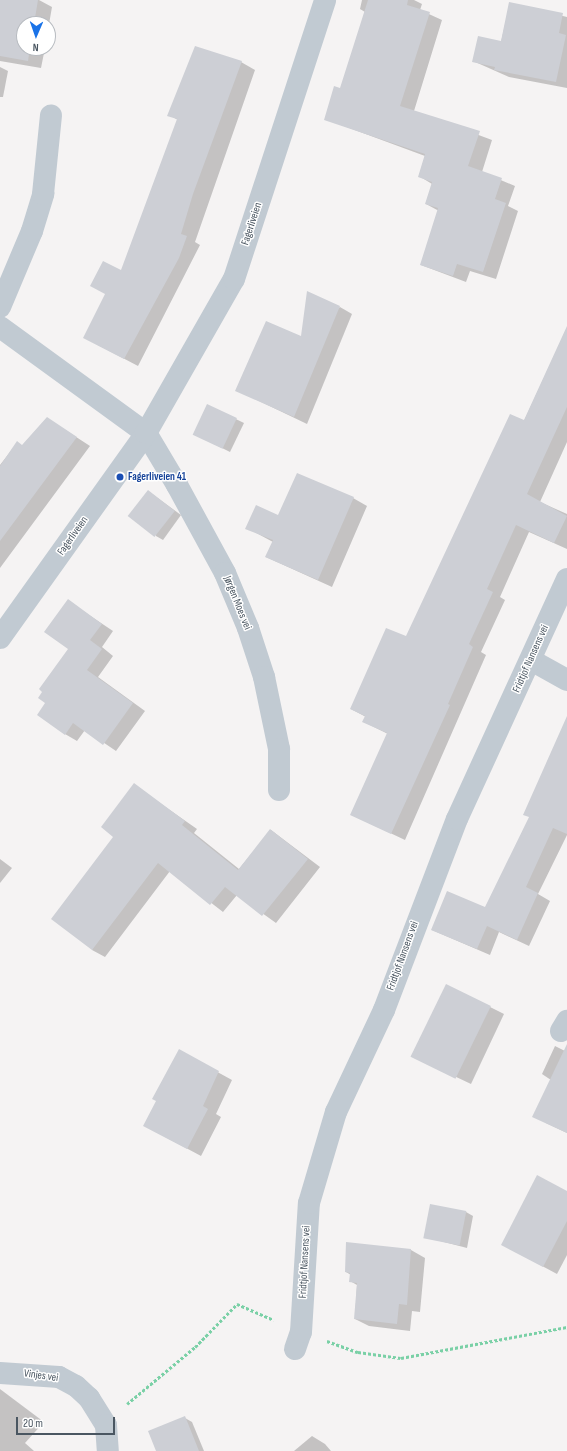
<!DOCTYPE html>
<meta charset="utf-8">
<style>
body{margin:0}
#map{position:relative;width:567px;height:1451px;overflow:hidden;background:#f5f3f3;font-family:"Sofia Sans Condensed",sans-serif}
div>[style]{position:absolute}
.shadow>*{inset:0;background:#0003}
.building>*{inset:0;background:#cdcfd5;transform-origin:0 0}
.path>*{height:2.5px;margin-top:-1.25px;transform-origin:0;background:repeating-linear-gradient(90deg,#7ad0a6 0 3px,transparent 0 5px)}
.minor>*{height:22px;margin:-11px;padding:0 11px;transform-origin:11px;border-radius:11px;background:#c1cad2}
.dots>*{width:11px;height:11px;translate:-50% -50%;box-sizing:border-box;border:2px solid #fff;border-radius:50%}
span{translate:-50% -50%;white-space:nowrap;text-align:center;line-height:1.15;-webkit-text-stroke:3px #fff;paint-order:stroke}
.street-label{font-size:11px;color:#4a5661}
.transit-label{font-size:11px;color:#164399;font-weight:700}
.left{translate:0 -50%;text-align:left}
.north{position:absolute;left:16px;top:16px;width:40px;height:40px;box-sizing:border-box;background:#fff;border:1px solid #b7bbc0;border-radius:50%;rotate:182deg;font-size:11px;font-weight:700;line-height:16px;text-align:center;color:#4a5661}
.north::after{content:'';display:block;margin:auto;width:14px;height:18px;background:#1a73e8;clip-path:polygon(50% 0,100% 100%,50% 72%,0 100%)}
.scale{position:absolute;left:16px;top:1417px;width:99px;height:18px;box-sizing:border-box;border:2px solid #4a5661;border-top:0;padding-left:5px;font-size:12px;line-height:14px;white-space:nowrap;color:#4a5661;-webkit-text-stroke:3px #fff;paint-order:stroke}
</style>
<div id="map">
<div class="shadow">
<i style="clip-path:polygon(0 0,39px 0,52px 7px,48px 30px,48px 24px,24px 24px,24px 48px,45px 48px,41px 68px,0 61px)"></i>
<i style="clip-path:polygon(362px 0,414px 0,422px 4px,420px 10px,442px 20px,414px 111px,492px 140px,482px 172px,515px 186px,508px 206px,518px 211px,496px 279px,470px 271px,466px 282px,421px 265px,439px 211px,426px 204px,432px 184px,419px 176px,425px 156px,325px 119px,341px 89px,365px 12px,360px 9px)"></i>
<i style="clip-path:polygon(510px 3px,567px 17px,567px 88px,509px 77px,473px 61px,501px 42px)"></i>
<i style="clip-path:polygon(241px 62px,255px 70px,195px 242px,200px 245px,138px 366px,98px 345px,178px 120px,169px 115px)"></i>
<i style="clip-path:polygon(0 67px,8px 71px,3px 97px,0 97px)"></i>
<i style="clip-path:polygon(340px 307px,352px 314px,307px 424px,236px 390px)"></i>
<i style="clip-path:polygon(567px 328px,567px 442px,540px 502px,567px 514px,567px 549px,529px 532px,500px 597px,505px 600px,481px 652px,486px 655px,405px 840px,352px 815px,388px 734px,364px 722px,366px 717px,351px 709px,407px 638px,524px 421px)"></i>
<i style="clip-path:polygon(207px 405px,244px 423px,230px 452px,200px 437px)"></i>
<i style="clip-path:polygon(47px 418px,90px 446px,0 568px,0 465px,17px 443px,22px 446px)"></i>
<i style="clip-path:polygon(148px 491px,181px 515px,163px 540px,156px 536px)"></i>
<i style="clip-path:polygon(353px 498px,367px 506px,332px 587px,266px 557px,273px 542px,247px 528px,279px 516px)"></i>
<i style="clip-path:polygon(68px 601px,113px 631px,102px 647px,113px 656px,98px 677px,145px 711px,116px 751px,85px 730px,77px 741px,65px 734px,47px 703px,69px 649px)"></i>
<i style="clip-path:polygon(567px 757px,567px 835px,538px 894px,550px 901px,529px 946px,499px 932px,490px 955px,432px 930px,485px 908px)"></i>
<i style="clip-path:polygon(134px 785px,197px 829px,194px 833px,239px 869px,271px 830px,320px 867px,276px 923px,237px 895px,223px 912px,170px 871px,105px 957px,92px 950px,114px 837px)"></i>
<i style="clip-path:polygon(0 859px,12px 868px,0 883px)"></i>
<i style="clip-path:polygon(490px 1007px,504px 1014px,471px 1084px,414px 1057px)"></i>
<i style="clip-path:polygon(555px 1046px,567px 1052px,567px 1133px,546px 1123px,551px 1080px,542px 1074px)"></i>
<i style="clip-path:polygon(179px 1051px,232px 1080px,216px 1114px,221px 1117px,201px 1156px,158px 1133px,158px 1101px)"></i>
<i style="clip-path:polygon(567px 1192px,567px 1255px,557px 1274px,516px 1252px)"></i>
<i style="clip-path:polygon(466px 1212px,473px 1216px,467px 1248px,425px 1237px)"></i>
<i style="clip-path:polygon(347px 1243px,411px 1250px,425px 1258px,420px 1312px,412px 1311px,410px 1331px,369px 1326px,355px 1319px,357px 1285px,350px 1281px,351px 1275px,346px 1272px)"></i>
<i style="clip-path:polygon(0 1389px,44px 1422px,25px 1443px,34px 1451px,0 1451px)"></i>
<i style="clip-path:polygon(185px 1418px,192px 1422px,204px 1451px,157px 1451px)"></i>
<i style="clip-path:polygon(312px 1436px,325px 1444px,331px 1451px,294px 1451px)"></i>
</div>
<div class="building">
<i style="clip-path:polygon(0 0,38px 0,34px 24px,24px 24px,24px 48px,30px 48px,28px 61px,0 56px)"></i>
<i style="clip-path:polygon(368px 0,408px 0,407px 5px,430px 12px,400px 106px,480px 131px,468px 166px,502px 178px,495px 199px,506px 203px,483px 272px,457px 264px,453px 276px,420px 265px,438px 208px,425px 204px,432px 182px,418px 177px,425px 154px,324px 120px,334px 86px,340px 88px)"></i>
<i style="clip-path:polygon(509px 2px,563px 13px,559px 33px,566px 35px,556px 82px,494px 70px,495px 67px,472px 62px,478px 36px,501px 41px)"></i>
<i style="clip-path:polygon(195px 46px,242px 61px,193px 194px,181px 234px,187px 236px,179px 258px,124px 359px,83px 338px,105px 294px,90px 286px,103px 261px,121px 270px,177px 119px,167px 116px)"></i>
<i style="clip-path:polygon(307px 291px,340px 306px,294px 417px,235px 391px,266px 321px,301px 336px)"></i>
<i style="clip-path:polygon(567px 326px,567px 407px,527px 494px,567px 516px,554px 543px,516px 525px,487px 589px,493px 592px,469px 644px,473px 647px,448px 704px,450px 705px,391px 834px,350px 815px,387px 733px,362px 722px,365px 716px,350px 709px,386px 628px,406px 636px,510px 414px,524px 420px)"></i>
<i style="left:207px;top:404px;width:33px;height:34px;rotate:25deg"></i>
<i style="clip-path:polygon(47px 417px,77px 437px,0 541px,0 466px,17px 441px,22px 445px)"></i>
<i style="clip-path:polygon(297px 473px,354px 497px,318px 580px,265px 557px,273px 540px,245px 529px,256px 505px,278px 515px)"></i>
<i style="left:148px;top:490px;width:34px;height:33px;rotate:38deg"></i>
<i style="clip-path:polygon(68px 599px,102px 624px,90px 640px,102px 649px,87px 670px,133px 703px,103px 745px,73px 723px,65px 735px,37px 715px,45px 703px,38px 698px,42px 692px,39px 689px,68px 649px,44px 632px)"></i>
<i style="clip-path:polygon(567px 716px,567px 834px,553px 828px,526px 887px,538px 893px,517px 940px,487px 926px,477px 949px,431px 930px,447px 891px,485px 907px,529px 817px,523px 815px)"></i>
<i style="clip-path:polygon(134px 783px,185px 821px,182px 825px,238px 870px,270px 829px,308px 859px,262px 916px,225px 887px,210px 905px,158px 863px,92px 950px,51px 919px,113px 837px,101px 827px)"></i>
<i style="left:446px;top:984px;width:50px;height:81px;rotate:26deg"></i>
<i style="clip-path:polygon(567px 1044px,567px 1133px,532px 1117px)"></i>
<i style="clip-path:polygon(179px 1049px,219px 1071px,203px 1106px,208px 1109px,187px 1149px,143px 1126px,156px 1101px,152px 1099px)"></i>
<i style="clip-path:polygon(537px 1175px,567px 1191px,567px 1221px,543px 1267px,501px 1245px)"></i>
<i style="left:430px;top:1204px;width:37px;height:35px;rotate:11deg"></i>
<i style="clip-path:polygon(346px 1242px,411px 1249px,407px 1305px,399px 1304px,397px 1324px,354px 1319px,357px 1283px,349px 1282px,350px 1273px,345px 1272px)"></i>
<i style="clip-path:polygon(185px 1416px,199px 1451px,156px 1451px,148px 1431px)"></i>
</div>
<div class="path">
<i style="left:327px;top:1341px;width:33px;rotate:20deg"></i>
<i style="left:358px;top:1352px;width:43px;rotate:7.9deg"></i>
<i style="left:401px;top:1358px;width:169px;rotate:-10.6deg"></i>
<i style="left:127px;top:1404px;width:89px;rotate:-40deg"></i>
<i style="left:195px;top:1347px;width:60px;rotate:-45.7deg"></i>
<i style="left:237px;top:1304px;width:40px;rotate:23.4deg"></i>
</div>
<div class="minor">
<i style="left:0;top:307px;width:82px;rotate:-67.2deg"></i>
<i style="left:32px;top:231px;width:39px;rotate:-73deg"></i>
<i style="left:43px;top:194px;width:79px;rotate:-84.2deg"></i>
<i style="left:0;top:327px;width:180px;rotate:36deg"></i>
<i style="left:146px;top:433px;width:61px;rotate:59.2deg"></i>
<i style="left:177px;top:485px;width:100px;rotate:61.4deg"></i>
<i style="left:225px;top:573px;width:60px;rotate:67.3deg"></i>
<i style="left:248px;top:628px;width:52px;rotate:71.9deg"></i>
<i style="left:264px;top:677px;width:74px;rotate:78.2deg"></i>
<i style="left:279px;top:749px;width:41px;rotate:90deg"></i>
<i style="left:0;top:638px;width:252px;rotate:-54.5deg"></i>
<i style="left:146px;top:433px;width:177px;rotate:-60.3deg"></i>
<i style="left:234px;top:279px;width:293px;rotate:-71.9deg"></i>
<i style="left:531px;top:660px;width:41px;rotate:29.1deg"></i>
<i style="left:561px;top:1031px;width:12px;rotate:-59deg"></i>
<i style="left:295px;top:1349px;width:18px;rotate:-71deg"></i>
<i style="left:301px;top:1332px;width:129px;rotate:-86.5deg"></i>
<i style="left:309px;top:1203px;width:95px;rotate:-73.5deg"></i>
<i style="left:336px;top:1112px;width:113px;rotate:-64.8deg"></i>
<i style="left:384px;top:1010px;width:204px;rotate:-69.1deg"></i>
<i style="left:457px;top:819px;width:264px;rotate:-65.4deg"></i>
<i style="left:0;top:1373px;width:59px;rotate:3.9deg"></i>
<i style="left:59px;top:1377px;width:19px;rotate:28deg"></i>
<i style="left:76px;top:1386px;width:18px;rotate:43deg"></i>
<i style="left:89px;top:1398px;width:32px;rotate:58deg"></i>
<i style="left:106px;top:1425px;width:26px;rotate:86deg"></i>
</div>
<div class="dots">
<i style="left:120px;top:477px;background:#1a4fb4"></i>
</div>
<div class="street-label">
<span style="left:252px;top:224px;rotate:-72deg">Fagerliveien</span>
<span style="left:73px;top:536px;rotate:-55deg">Fagerliveien</span>
<span style="left:237px;top:603px;rotate:68deg">Jørgen Moes vei</span>
<span style="left:531px;top:659px;rotate:-66deg">Fridtjof Nansens vei</span>
<span style="left:403px;top:956px;rotate:-70deg">Fridtjof Nansens vei</span>
<span style="left:305px;top:1262px;rotate:-87deg">Fridtjof Nansens vei</span>
<span style="left:41px;top:1376px;rotate:8deg">Vinjes vei</span>
</div>
<div class="transit-label">
<span class="left" style="left:128px;top:477px">Fagerliveien 41</span>
</div>
<div class="north">N</div>
<div class="scale">20 m</div>
</div>
